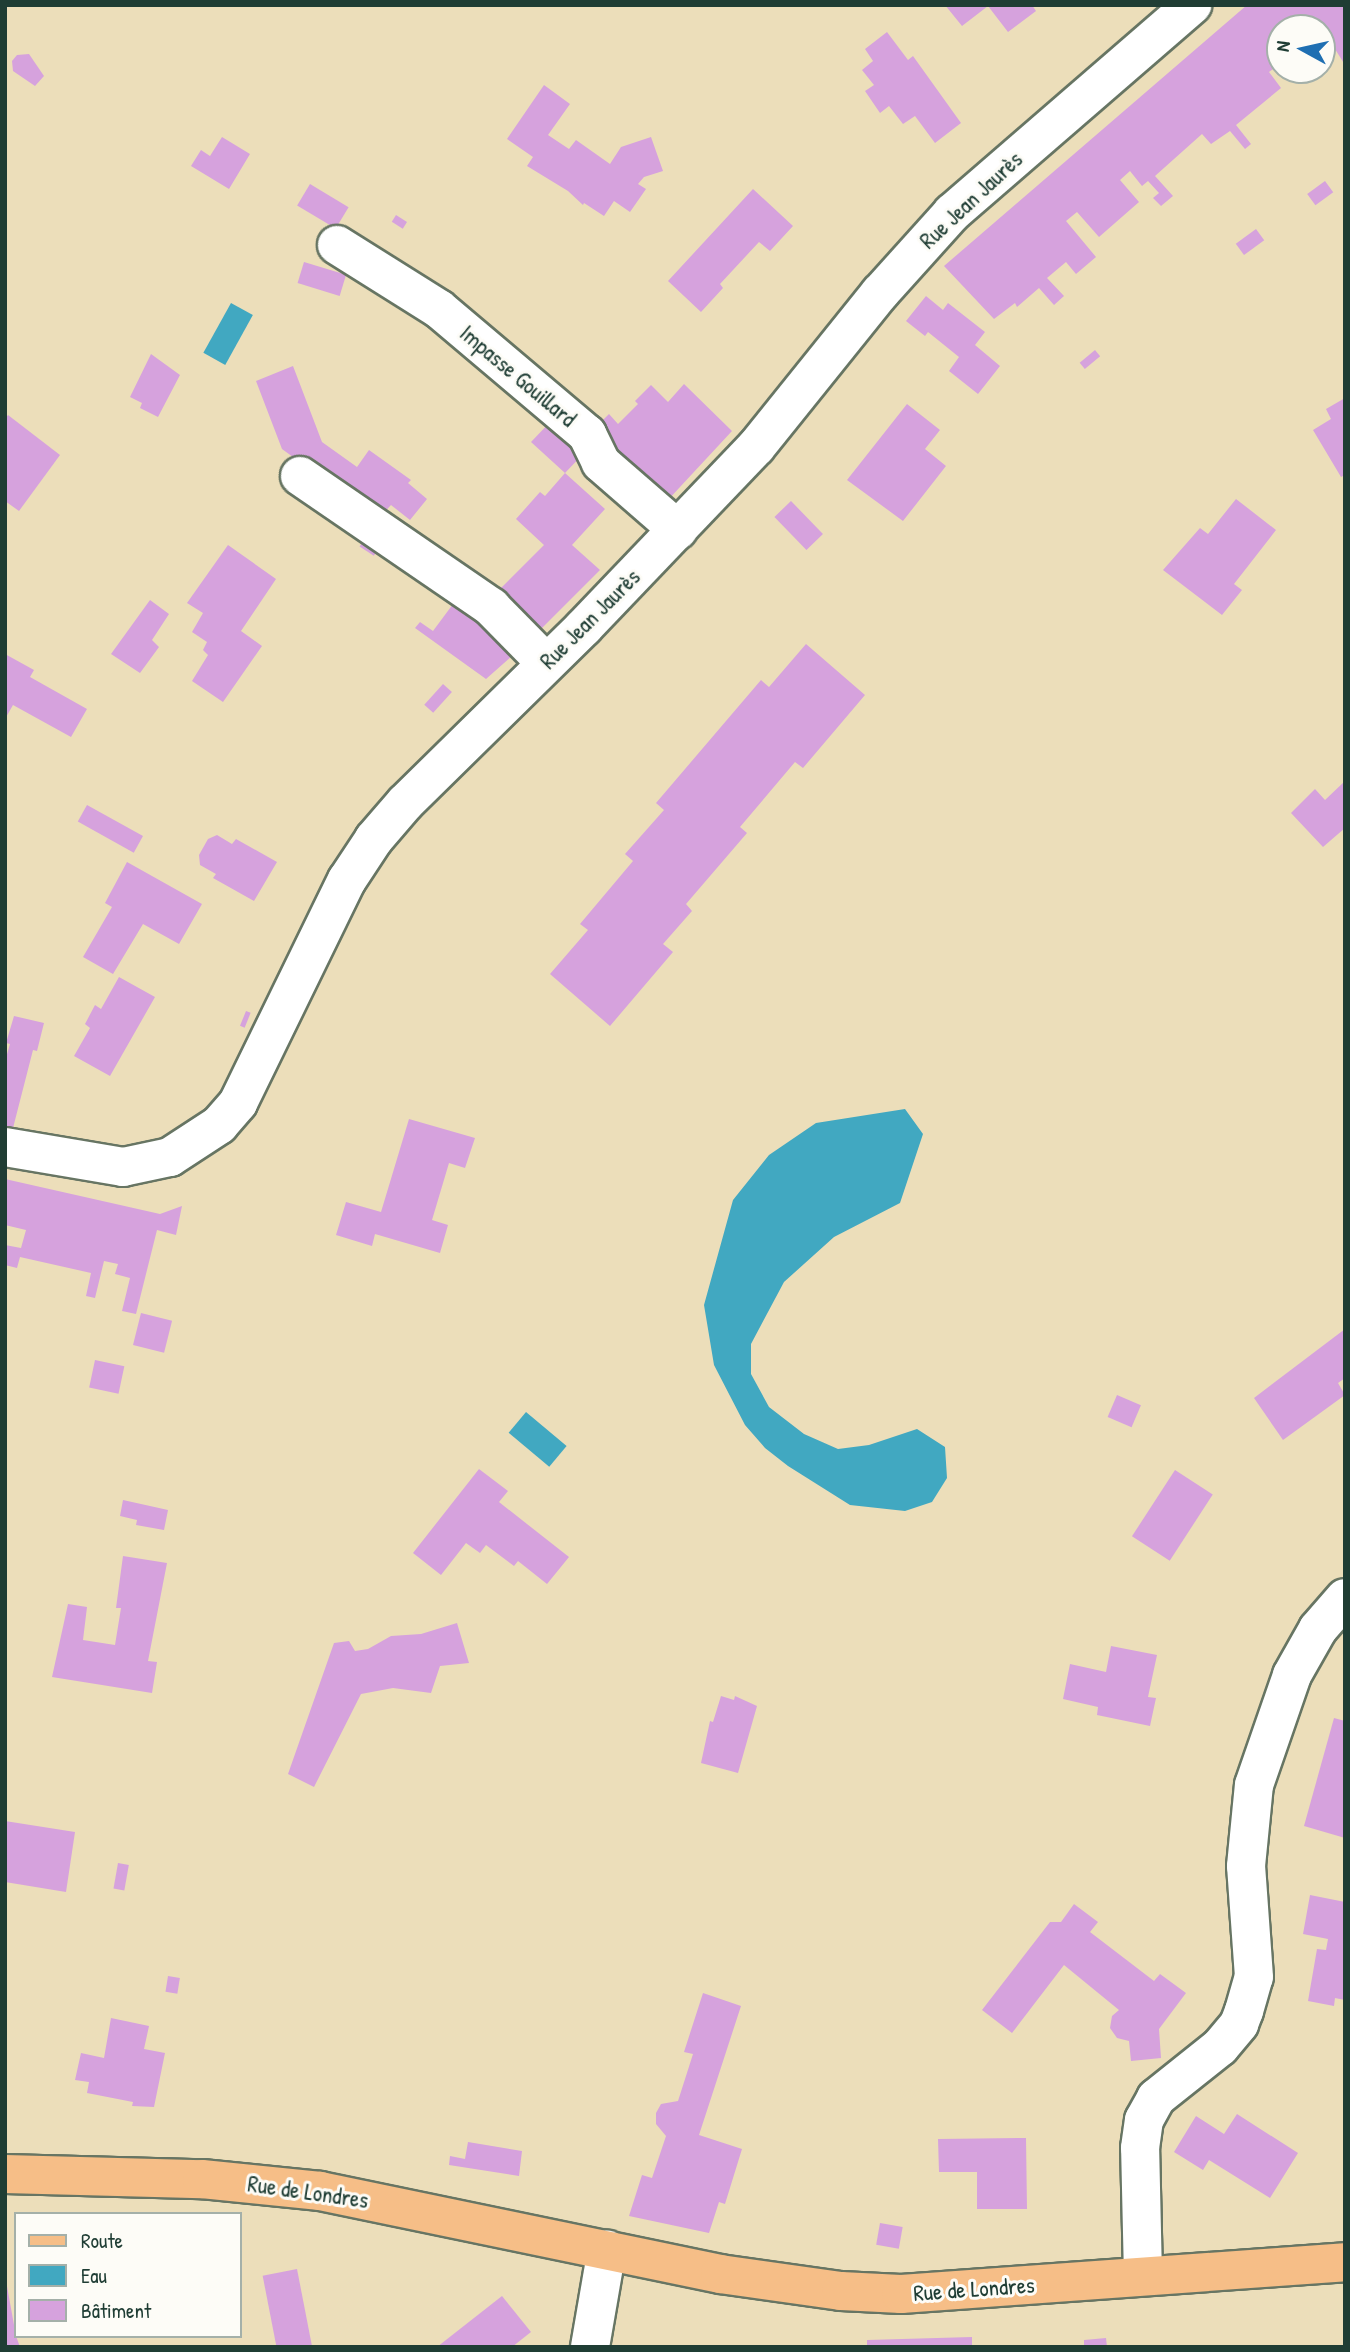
<!DOCTYPE html>
<meta charset="utf-8">
<style>
body{margin:0}
#map{position:relative;width:1350px;height:2352px;overflow:hidden;background:#ecdeba;font-family:"Patrick Hand",sans-serif}
div>[style]{position:absolute}
.water>*{inset:0;background:#41a8c1;transform-origin:0 0}
.building>*{inset:0;background:#d6a2dd;transform-origin:0 0}
.roads{filter:drop-shadow(2px 0 #677563) drop-shadow(-2px 0 #677563) drop-shadow(0 2px #677563) drop-shadow(0 -2px #677563)}
.minor>*{height:38px;margin:-19px;padding:0 19px;transform-origin:19px;border-radius:19px;background:#fff}
.major>*{height:38px;margin:-19px;padding:0 19px;transform-origin:19px;border-radius:19px;background:#f6be87}
span{translate:-50% -50%;white-space:nowrap;text-align:center;line-height:1.15;-webkit-text-stroke:6px #fdfcf7;paint-order:stroke}
.street-label{font-size:23px;color:#1f3d34}
.frame{position:absolute;inset:0;border:7px solid #1f3d34;pointer-events:none}
.legend{position:absolute;left:14px;top:2212px;width:228px;height:126px;box-sizing:border-box;background:#fdfcf7;border:2px solid #a4b0a9;margin:0;padding:9px 12px;list-style:none;font-size:21px;color:#1f3d34}
.legend li{display:flex;align-items:center;gap:14px;height:35px}
.legend b{width:35px;border:2px solid #a4b0a9}
.north{position:absolute;left:1266px;top:14px;width:70px;height:70px;box-sizing:border-box;background:#fdfcf7;border:2px solid #a4b0a9;border-radius:50%;rotate:278deg;font-size:19px;font-weight:700;line-height:28px;text-align:center;color:#1f3d34}
.north::after{content:'';display:block;margin:auto;width:24px;height:32px;background:#1f6fb2;clip-path:polygon(50% 0,100% 100%,50% 72%,0 100%)}
</style>
<div id="map">
<div class="water">
<i style="left:231px;top:303px;width:25px;height:57px;rotate:29deg"></i>
<i style="clip-path:polygon(905px 1109px,923px 1134px,900px 1203px,834px 1237px,784px 1282px,751px 1344px,751px 1374px,769px 1407px,804px 1434px,838px 1449px,869px 1445px,917px 1429px,945px 1447px,947px 1478px,932px 1502px,905px 1511px,850px 1505px,788px 1466px,765px 1448px,745px 1425px,714px 1365px,704px 1305px,733px 1200px,769px 1155px,816px 1123px)"></i>
<i style="left:526px;top:1412px;width:53px;height:27px;rotate:40deg"></i>
</div>
<div class="building">
<i style="clip-path:polygon(945px 5px,1032px 5px,1036px 11px,1008px 32px,988px 6px,962px 26px)"></i>
<i style="clip-path:polygon(1247px 5px,1345px 5px,1345px 65px,1335px 49px,1322px 57px,1322px 28px,1280px 28px,1280px 64px,1269px 72px,1281px 88px,1236px 125px,1251px 144px,1245px 149px,1230px 131px,1211px 144px,1202px 134px,1155px 176px,1173px 196px,1161px 206px,1153px 198px,1159px 193px,1148px 181px,1142px 186px,1130px 171px,1120px 180px,1139px 202px,1099px 237px,1077px 212px,1066px 221px,1096px 257px,1076px 274px,1066px 262px,1047px 278px,1064px 296px,1054px 305px,1039px 288px,1017px 307px,1015px 303px,994px 319px,944px 266px)"></i>
<i style="clip-path:polygon(887px 32px,908px 60px,913px 56px,961px 123px,935px 143px,915px 116px,903px 124px,889px 106px,880px 113px,865px 91px,874px 85px,862px 70px,873px 61px,865px 49px)"></i>
<i style="clip-path:polygon(29px 54px,44px 76px,35px 86px,13px 71px,12px 61px,17px 55px)"></i>
<i style="clip-path:polygon(544px 85px,570px 104px,548px 135px,569px 149px,576px 140px,610px 164px,621px 147px,651px 137px,663px 171px,644px 177px,638px 184px,646px 189px,630px 212px,614px 201px,604px 216px,584px 203px,583px 205px,568px 191px,527px 166px,533px 157px,507px 139px)"></i>
<i style="clip-path:polygon(222px 137px,250px 154px,229px 189px,191px 166px,201px 150px,210px 156px)"></i>
<i style="left:1325px;top:181px;width:14px;height:22px;rotate:54deg"></i>
<i style="left:310px;top:184px;width:45px;height:25px;rotate:31deg"></i>
<i style="clip-path:polygon(753px 189px,793px 226px,770px 251px,759px 242px,720px 284px,723px 288px,701px 312px,668px 281px)"></i>
<i style="left:396px;top:215px;width:13px;height:8px;rotate:32deg"></i>
<i style="left:1256px;top:229px;width:14px;height:25px;rotate:54deg"></i>
<i style="left:304px;top:262px;width:44px;height:22px;rotate:17deg"></i>
<i style="clip-path:polygon(926px 296px,943px 310px,948px 303px,985px 332px,975px 345px,1000px 366px,978px 394px,949px 371px,959px 357px,928px 332px,925px 336px,906px 321px)"></i>
<i style="left:1095px;top:350px;width:8px;height:20px;rotate:50deg"></i>
<i style="clip-path:polygon(151px 354px,180px 375px,158px 417px,140px 408px,142px 403px,130px 397px)"></i>
<i style="clip-path:polygon(293px 366px,322px 442px,357px 467px,369px 450px,411px 480px,408px 483px,427px 499px,410px 520px,391px 505px,378px 519px,282px 449px,256px 381px)"></i>
<i style="clip-path:polygon(684px 384px,732px 431px,667px 501px,593px 430px,609px 414px,618px 424px,638px 404px,635px 401px,651px 385px,668px 402px)"></i>
<i style="clip-path:polygon(1345px 398px,1345px 475px,1341px 477px,1313px 430px,1331px 419px,1326px 409px)"></i>
<i style="clip-path:polygon(907px 404px,940px 430px,925px 449px,946px 466px,903px 521px,847px 480px)"></i>
<i style="clip-path:polygon(8px 415px,60px 455px,19px 511px,5px 501px,5px 419px)"></i>
<i style="clip-path:polygon(553px 419px,586px 451px,565px 473px,605px 509px,572px 545px,600px 570px,533px 637px,457px 574px,465px 563px,501px 588px,544px 545px,516px 519px,540px 492px,545px 496px,565px 473px,531px 442px)"></i>
<i style="clip-path:polygon(1236px 499px,1276px 530px,1234px 584px,1242px 590px,1222px 615px,1163px 570px,1200px 528px,1208px 534px)"></i>
<i style="left:791px;top:501px;width:46px;height:23px;rotate:46deg"></i>
<i style="left:371px;top:529px;width:17px;height:21px;rotate:33deg"></i>
<i style="clip-path:polygon(228px 545px,276px 579px,241px 631px,262px 646px,223px 702px,192px 681px,208px 655px,203px 650px,207px 642px,192px 632px,203px 613px,187px 603px)"></i>
<i style="clip-path:polygon(459px 596px,522px 647px,486px 679px,415px 628px,420px 622px,433px 631px)"></i>
<i style="clip-path:polygon(150px 600px,169px 614px,152px 640px,159px 647px,140px 673px,111px 654px)"></i>
<i style="clip-path:polygon(806px 644px,865px 695px,803px 768px,795px 762px,740px 827px,747px 833px,686px 904px,692px 911px,663px 944px,673px 952px,610px 1026px,550px 974px,588px 930px,580px 924px,633px 861px,625px 854px,664px 810px,656px 803px,761px 680px,769px 687px)"></i>
<i style="clip-path:polygon(5px 654px,34px 670px,30px 677px,87px 709px,71px 737px,13px 705px,5px 719px)"></i>
<i style="left:443px;top:684px;width:12px;height:28px;rotate:42deg"></i>
<i style="clip-path:polygon(1345px 781px,1345px 828px,1323px 847px,1291px 813px,1315px 789px,1325px 800px)"></i>
<i style="left:87px;top:805px;width:64px;height:19px;rotate:29deg"></i>
<i style="clip-path:polygon(217px 835px,232px 844px,236px 839px,277px 862px,254px 901px,213px 878px,216px 874px,200px 865px,199px 855px,208px 839px)"></i>
<i style="clip-path:polygon(127px 862px,202px 904px,179px 944px,143px 924px,113px 974px,83px 957px,112px 907px,105px 903px)"></i>
<i style="clip-path:polygon(119px 977px,155px 997px,110px 1076px,74px 1056px,90px 1028px,85px 1024px,95px 1005px,101px 1009px)"></i>
<i style="left:246px;top:1011px;width:5px;height:16px;rotate:22deg"></i>
<i style="clip-path:polygon(14px 1016px,44px 1023px,37px 1051px,33px 1050px,13px 1128px,5px 1126px,5px 1061px,10px 1044px,6px 1043px)"></i>
<i style="clip-path:polygon(409px 1119px,475px 1138px,465px 1168px,449px 1163px,432px 1220px,448px 1225px,440px 1253px,375px 1234px,372px 1246px,336px 1235px,346px 1202px,381px 1212px)"></i>
<i style="clip-path:polygon(5px 1179px,160px 1214px,182px 1206px,176px 1235px,157px 1230px,136px 1314px,122px 1311px,130px 1278px,115px 1274px,118px 1264px,104px 1261px,95px 1298px,86px 1296px,91px 1273px,20px 1257px,17px 1268px,5px 1265px,5px 1245px,21px 1248px,26px 1230px,5px 1225px)"></i>
<i style="left:141px;top:1313px;width:32px;height:33px;rotate:14deg"></i>
<i style="clip-path:polygon(1345px 1329px,1345px 1378px,1338px 1383px,1345px 1395px,1283px 1440px,1254px 1398px)"></i>
<i style="left:95px;top:1360px;width:30px;height:28px;rotate:12deg"></i>
<i style="left:1117px;top:1395px;width:26px;height:24px;rotate:23deg"></i>
<i style="clip-path:polygon(479px 1469px,508px 1491px,499px 1502px,569px 1557px,547px 1584px,518px 1561px,514px 1566px,486px 1545px,480px 1553px,466px 1543px,441px 1575px,413px 1553px)"></i>
<i style="left:1175px;top:1470px;width:45px;height:79px;rotate:33deg"></i>
<i style="clip-path:polygon(123px 1500px,168px 1510px,164px 1530px,136px 1525px,137px 1520px,120px 1516px)"></i>
<i style="clip-path:polygon(123px 1556px,167px 1563px,148px 1661px,157px 1662px,152px 1693px,52px 1677px,68px 1604px,87px 1607px,83px 1640px,115px 1645px,121px 1608px,116px 1608px)"></i>
<i style="clip-path:polygon(457px 1623px,469px 1663px,440px 1666px,431px 1693px,393px 1688px,361px 1694px,314px 1787px,288px 1774px,334px 1643px,349px 1641px,355px 1651px,368px 1649px,391px 1636px,421px 1634px)"></i>
<i style="clip-path:polygon(1111px 1646px,1157px 1655px,1148px 1697px,1156px 1698px,1150px 1726px,1097px 1715px,1098px 1707px,1063px 1699px,1070px 1664px,1106px 1672px)"></i>
<i style="clip-path:polygon(721px 1696px,734px 1700px,735px 1696px,757px 1706px,738px 1773px,701px 1763px,710px 1721px,713px 1722px)"></i>
<i style="clip-path:polygon(1334px 1718px,1345px 1721px,1345px 1838px,1304px 1826px)"></i>
<i style="clip-path:polygon(5px 1821px,75px 1832px,66px 1892px,5px 1882px)"></i>
<i style="left:118px;top:1863px;width:11px;height:26px;rotate:10deg"></i>
<i style="clip-path:polygon(1310px 1895px,1345px 1902px,1345px 2000px,1335px 1998px,1334px 2006px,1308px 2001px,1317px 1949px,1326px 1950px,1328px 1939px,1303px 1934px)"></i>
<i style="clip-path:polygon(1074px 1904px,1098px 1922px,1090px 1932px,1154px 1981px,1160px 1974px,1186px 1993px,1159px 2029px,1161px 2058px,1131px 2061px,1129px 2041px,1117px 2038px,1110px 2028px,1112px 2016px,1119px 2010px,1064px 1965px,1012px 2033px,982px 2010px,1050px 1922px,1061px 1922px)"></i>
<i style="left:168px;top:1976px;width:12px;height:16px;rotate:9deg"></i>
<i style="clip-path:polygon(703px 1993px,741px 2006px,699px 2135px,742px 2149px,725px 2204px,719px 2202px,709px 2233px,629px 2216px,642px 2175px,652px 2178px,666px 2136px,656px 2124px,656px 2113px,661px 2104px,678px 2101px,693px 2054px,684px 2052px)"></i>
<i style="clip-path:polygon(111px 2018px,149px 2026px,144px 2049px,165px 2053px,154px 2107px,132px 2106px,133px 2102px,87px 2093px,89px 2082px,75px 2080px,81px 2053px,104px 2058px)"></i>
<i style="clip-path:polygon(1237px 2114px,1298px 2153px,1270px 2198px,1209px 2160px,1203px 2170px,1174px 2152px,1196px 2116px,1224px 2134px)"></i>
<i style="clip-path:polygon(1026px 2138px,1027px 2209px,977px 2209px,977px 2172px,939px 2172px,938px 2139px)"></i>
<i style="clip-path:polygon(468px 2142px,522px 2151px,519px 2176px,449px 2165px,450px 2156px,465px 2159px)"></i>
<i style="left:880px;top:2223px;width:23px;height:22px;rotate:10deg"></i>
<i style="left:297px;top:2269px;width:79px;height:35px;rotate:79deg"></i>
<i style="clip-path:polygon(5px 2275px,16px 2336px,20px 2347px,5px 2347px)"></i>
<i style="clip-path:polygon(502px 2296px,531px 2332px,512px 2347px,437px 2347px)"></i>
<i style="clip-path:polygon(972px 2337px,972px 2347px,867px 2347px,867px 2340px)"></i>
<i style="clip-path:polygon(1106px 2338px,1107px 2347px,1084px 2347px,1084px 2340px)"></i>
</div>
<div class="roads">
<div class="minor">
<i style="left:337px;top:245px;width:120px;rotate:32.1deg"></i>
<i style="left:439px;top:309px;width:194px;rotate:40.2deg"></i>
<i style="left:587px;top:434px;width:32px;rotate:64deg"></i>
<i style="left:601px;top:463px;width:102px;rotate:41deg"></i>
<i style="left:300px;top:476px;width:232px;rotate:34.4deg"></i>
<i style="left:491px;top:607px;width:78px;rotate:45.5deg"></i>
<i style="left:5px;top:1147px;width:120px;rotate:9.6deg"></i>
<i style="left:123px;top:1167px;width:48px;rotate:-12deg"></i>
<i style="left:170px;top:1157px;width:59px;rotate:-33.1deg"></i>
<i style="left:219px;top:1125px;width:29px;rotate:-49deg"></i>
<i style="left:238px;top:1103px;width:248px;rotate:-64deg"></i>
<i style="left:347px;top:880px;width:49px;rotate:-56.6deg"></i>
<i style="left:374px;top:839px;width:48px;rotate:-49.3deg"></i>
<i style="left:405px;top:803px;width:251px;rotate:-44.5deg"></i>
<i style="left:584px;top:627px;width:249px;rotate:-46.3deg"></i>
<i style="left:756px;top:447px;width:198px;rotate:-51.2deg"></i>
<i style="left:880px;top:293px;width:108px;rotate:-48deg"></i>
<i style="left:952px;top:213px;width:318px;rotate:-40.9deg"></i>
<i style="left:1143px;top:2276px;width:128px;rotate:-91.3deg"></i>
<i style="left:1140px;top:2148px;width:28px;rotate:-82deg"></i>
<i style="left:1144px;top:2120px;width:25px;rotate:-61deg"></i>
<i style="left:1156px;top:2098px;width:82px;rotate:-38.6deg"></i>
<i style="left:1220px;top:2047px;width:30px;rotate:-50deg"></i>
<i style="left:1239px;top:2024px;width:14px;rotate:-69deg"></i>
<i style="left:1244px;top:2011px;width:35px;rotate:-74deg"></i>
<i style="left:1254px;top:1977px;width:111px;rotate:-94.1deg"></i>
<i style="left:1246px;top:1866px;width:81px;rotate:-84.4deg"></i>
<i style="left:1254px;top:1785px;width:116px;rotate:-70.9deg"></i>
<i style="left:1292px;top:1675px;width:53px;rotate:-60.5deg"></i>
<i style="left:1318px;top:1629px;width:41px;rotate:-48.9deg"></i>
<i style="left:590px;top:2347px;width:99px;rotate:-80.2deg"></i>
</div>
<div class="major">
<i style="left:5px;top:2174px;width:197px;rotate:1.5deg"></i>
<i style="left:202px;top:2179px;width:119px;rotate:5.8deg"></i>
<i style="left:320px;top:2191px;width:409px;rotate:11.7deg"></i>
<i style="left:720px;top:2274px;width:122px;rotate:8deg"></i>
<i style="left:841px;top:2291px;width:60px;rotate:2.9deg"></i>
<i style="left:901px;top:2294px;width:445px;rotate:-4.1deg"></i>
</div>
</div>
<div class="street-label">
<span style="left:971px;top:200px;rotate:-43deg">Rue Jean Jaurès</span>
<span style="left:518px;top:376px;rotate:40deg">Impasse Gouillard</span>
<span style="left:590px;top:619px;rotate:-45deg">Rue Jean Jaurès</span>
<span style="left:308px;top:2192px;rotate:8deg">Rue de Londres</span>
<span style="left:974px;top:2289px;rotate:-4deg">Rue de Londres</span>
</div>
<div class="frame"></div>
<ul class="legend">
<li><b style="height:9px;background:#f6be87"></b>Route</li>
<li><b style="height:19px;background:#41a8c1"></b>Eau</li>
<li><b style="height:19px;background:#d6a2dd"></b>Bâtiment</li>
</ul>
<div class="north">N</div>
</div>
